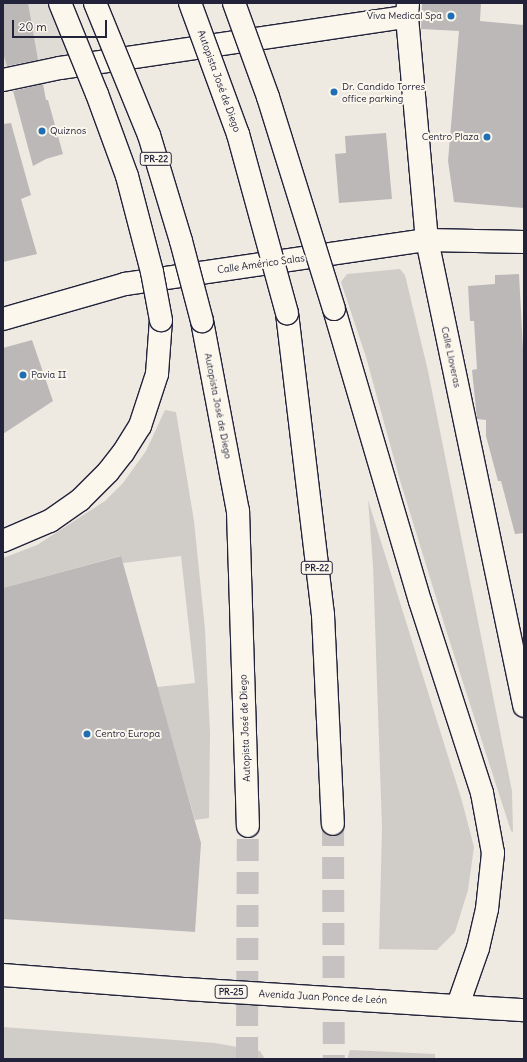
<!DOCTYPE html>
<meta charset="utf-8">
<style>
body{margin:0}
#map{position:relative;width:527px;height:1062px;overflow:hidden;background:#eeeae2;font-family:Delius,sans-serif}
div>[style]{position:absolute}
.built>*{inset:0;background:#dfdbd5}
.green>*{inset:0;background:#d0cdc9}
.building>*{inset:0;background:#bcb8b8}
.highway-tunnel>*{height:22px;margin-top:-11px;transform-origin:0;background:repeating-linear-gradient(90deg,#c5c2c1 0 22px,transparent 0 33px)}
.roads{filter:drop-shadow(1px 0 #22223b) drop-shadow(-1px 0 #22223b) drop-shadow(0 1px #22223b) drop-shadow(0 -1px #22223b)}
.street>*{height:22px;margin:-11px;padding:0 11px;transform-origin:11px;border-radius:11px;background:#fbf7ec}
.primary>*{height:22px;margin:-11px;padding:0 11px;transform-origin:11px;border-radius:11px;background:#fbf7ec}
.highway>*{height:22px;margin:-11px;padding:0 11px;transform-origin:11px;border-radius:11px;background:#fbf7ec}
.bridges{filter:drop-shadow(1px 0 #22223b) drop-shadow(-1px 0 #22223b) drop-shadow(0 1px #22223b) drop-shadow(0 -1px #22223b)}
.highway-bridge>*{height:22px;margin:-11px;padding:0 11px;transform-origin:11px;border-radius:11px;background:#fbf7ec}
.dots>*{width:11px;height:11px;translate:-50% -50%;box-sizing:border-box;border:2px solid #fbf7ec;border-radius:50%}
span{translate:-50% -50%;white-space:nowrap;text-align:center;line-height:1.15;-webkit-text-stroke:4px #fbf7ec;paint-order:stroke}
.shield-label span{padding:1px 3px;background:#fbf7ec;border:1px solid;border-radius:3px;-webkit-text-stroke-width:0}
.shield-label{font-size:9px;color:#22223b;font-weight:700}
.poi-label{font-size:10px;color:#22223b}
.right{translate:-100% -50%;text-align:right}
.left{translate:0 -50%;text-align:left}
.street-label{font-size:10px;color:#22223b}
.frame{position:absolute;inset:0;border:4px solid #22223b;pointer-events:none}
.scale{position:absolute;left:12px;top:20px;width:95px;height:18px;box-sizing:border-box;border:2px solid #22223b;border-top:0;padding-left:5px;font-size:12px;line-height:14px;white-space:nowrap;color:#22223b;-webkit-text-stroke:3px #fbf7ec;paint-order:stroke}
</style>
<div id="map">
<div class="built">
<i style="clip-path:polygon(3px 3px,48px 3px,71px 53px,3px 69px)"></i>
</div>
<div class="green">
<i style="clip-path:polygon(400px 269px,405px 275px,428px 371px,512px 791px,513px 832px,511px 831px,447px 633px,399px 477px,366px 357px,341px 282px,347px 274px)"></i>
<i style="clip-path:polygon(165px 410px,176px 412px,194px 521px,205px 629px,210px 733px,209px 818px,195px 820px,157px 687px,195px 683px,181px 556px,123px 563px,120px 556px,3px 588px,3px 558px,37px 545px,105px 501px,123px 483px,146px 451px)"></i>
<i style="clip-path:polygon(368px 500px,462px 801px,474px 847px,468px 890px,455px 932px,437px 950px,379px 949px,382px 828px,373px 566px)"></i>
<i style="clip-path:polygon(3px 1027px,215px 1043px,260px 1051px,265px 1059px,3px 1059px)"></i>
<i style="clip-path:polygon(350px 1050px,435px 1054px,435px 1059px,347px 1059px)"></i>
</div>
<div class="building">
<i style="clip-path:polygon(3px 3px,28px 3px,38px 60px,7px 66px,3px 53px)"></i>
<i style="clip-path:polygon(422px 3px,481px 3px,480px 21px,524px 25px,524px 208px,454px 202px,448px 161px,459px 31px,421px 29px)"></i>
<i style="clip-path:polygon(43px 84px,46px 100px,48px 100px,63px 154px,46px 159px,33px 166px,13px 91px)"></i>
<i style="clip-path:polygon(11px 123px,31px 195px,21px 199px,37px 254px,3px 262px,3px 124px)"></i>
<i style="clip-path:polygon(386px 133px,392px 199px,339px 203px,335px 154px,346px 153px,345px 136px)"></i>
<i style="clip-path:polygon(519px 274px,524px 368px,524px 533px,515px 534px,501px 481px,498px 481px,486px 436px,486px 420px,477px 419px,472px 370px,477px 369px,474px 321px,470px 321px,468px 286px,495px 284px,495px 275px)"></i>
<i style="clip-path:polygon(32px 340px,53px 401px,3px 434px,3px 348px)"></i>
<i style="clip-path:polygon(121px 556px,201px 843px,195px 932px,3px 919px,3px 588px)"></i>
</div>
<div class="highway-tunnel">
<i style="left:333px;top:824px;width:235px;rotate:89.8deg"></i>
<i style="left:247px;top:1059px;width:233px;rotate:-89.8deg"></i>
</div>
<div class="roads">
<div class="street">
<i style="left:408px;top:3px;width:14px;rotate:94deg"></i>
<i style="left:407px;top:17px;width:224px;rotate:84.9deg"></i>
<i style="left:427px;top:240px;width:476px;rotate:78.2deg"></i>
<i style="left:3px;top:80px;width:58px;rotate:-11.9deg"></i>
<i style="left:60px;top:68px;width:351px;rotate:-8.4deg"></i>
<i style="left:3px;top:319px;width:127px;rotate:-16deg"></i>
<i style="left:125px;top:284px;width:305px;rotate:-8.3deg"></i>
<i style="left:427px;top:240px;width:97px;rotate:1.2deg"></i>
</div>
<div class="primary">
<i style="left:3px;top:975px;width:184px;rotate:4.4deg"></i>
<i style="left:186px;top:989px;width:339px;rotate:3.6deg"></i>
</div>
<div class="highway">
<i style="left:334px;top:309px;width:304px;rotate:73.6deg"></i>
<i style="left:420px;top:601px;width:202px;rotate:72.1deg"></i>
<i style="left:482px;top:793px;width:61px;rotate:79.6deg"></i>
<i style="left:493px;top:853px;width:56px;rotate:96.1deg"></i>
<i style="left:487px;top:909px;width:40px;rotate:103deg"></i>
<i style="left:478px;top:948px;width:60px;rotate:109.3deg"></i>
<i style="left:287px;top:313px;width:304px;rotate:83.2deg"></i>
<i style="left:323px;top:615px;width:209px;rotate:87.3deg"></i>
<i style="left:202px;top:321px;width:193px;rotate:79.3deg"></i>
<i style="left:238px;top:511px;width:315px;rotate:88.2deg"></i>
<i style="left:3px;top:541px;width:51px;rotate:-23.1deg"></i>
<i style="left:50px;top:521px;width:37px;rotate:-35deg"></i>
<i style="left:80px;top:500px;width:40px;rotate:-45deg"></i>
<i style="left:108px;top:472px;width:24px;rotate:-52deg"></i>
<i style="left:123px;top:453px;width:32px;rotate:-58deg"></i>
<i style="left:140px;top:426px;width:55px;rotate:-71.9deg"></i>
<i style="left:157px;top:374px;width:54px;rotate:-85.8deg"></i>
</div>
</div>
<div class="bridges">
<div class="highway-bridge">
<i style="left:60px;top:3px;width:98px;rotate:67.9deg"></i>
<i style="left:97px;top:94px;width:87px;rotate:69.9deg"></i>
<i style="left:127px;top:176px;width:99px;rotate:75.4deg"></i>
<i style="left:152px;top:272px;width:49px;rotate:79.4deg"></i>
<i style="left:95px;top:3px;width:143px;rotate:67.8deg"></i>
<i style="left:149px;top:135px;width:111px;rotate:73.2deg"></i>
<i style="left:181px;top:241px;width:83px;rotate:75.3deg"></i>
<i style="left:190px;top:3px;width:140px;rotate:69.9deg"></i>
<i style="left:238px;top:134px;width:186px;rotate:74.7deg"></i>
<i style="left:234px;top:3px;width:100px;rotate:70.1deg"></i>
<i style="left:268px;top:97px;width:222px;rotate:72.7deg"></i>
</div>
</div>
<div class="dots">
<i style="left:451px;top:16px;background:#1f6fb2"></i>
<i style="left:334px;top:92px;background:#1f6fb2"></i>
<i style="left:42px;top:131px;background:#1f6fb2"></i>
<i style="left:487px;top:137px;background:#1f6fb2"></i>
<i style="left:23px;top:375px;background:#1f6fb2"></i>
<i style="left:87px;top:734px;background:#1f6fb2"></i>
</div>
<div class="shield-label">
<span style="left:156px;top:159px">PR-22</span>
<span style="left:317px;top:568px">PR-22</span>
<span style="left:231px;top:992px">PR-25</span>
</div>
<div class="poi-label">
<span class="right" style="left:442px;top:16px">Viva Medical Spa</span>
<span class="left" style="left:342px;top:92px">Dr. Candido Torres<br>office parking</span>
<span class="left" style="left:50px;top:131px">Quiznos</span>
<span class="right" style="left:479px;top:137px">Centro Plaza</span>
<span class="left" style="left:31px;top:375px">Pavia II</span>
<span class="left" style="left:95px;top:734px">Centro Europa</span>
</div>
<div class="street-label">
<span style="left:219px;top:81px;rotate:70deg">Autopista José de Diego</span>
<span style="left:261px;top:264px;rotate:-8deg">Calle Américo Salas</span>
<span style="left:451px;top:357px;rotate:78deg">Calle Lloveras</span>
<span style="left:218px;top:406px;rotate:79deg">Autopista José de Diego</span>
<span style="left:245px;top:728px;rotate:-92deg">Autopista José de Diego</span>
<span style="left:323px;top:997px;rotate:3deg">Avenida Juan Ponce de León</span>
</div>
<div class="frame"></div>
<div class="scale">20 m</div>
</div>
